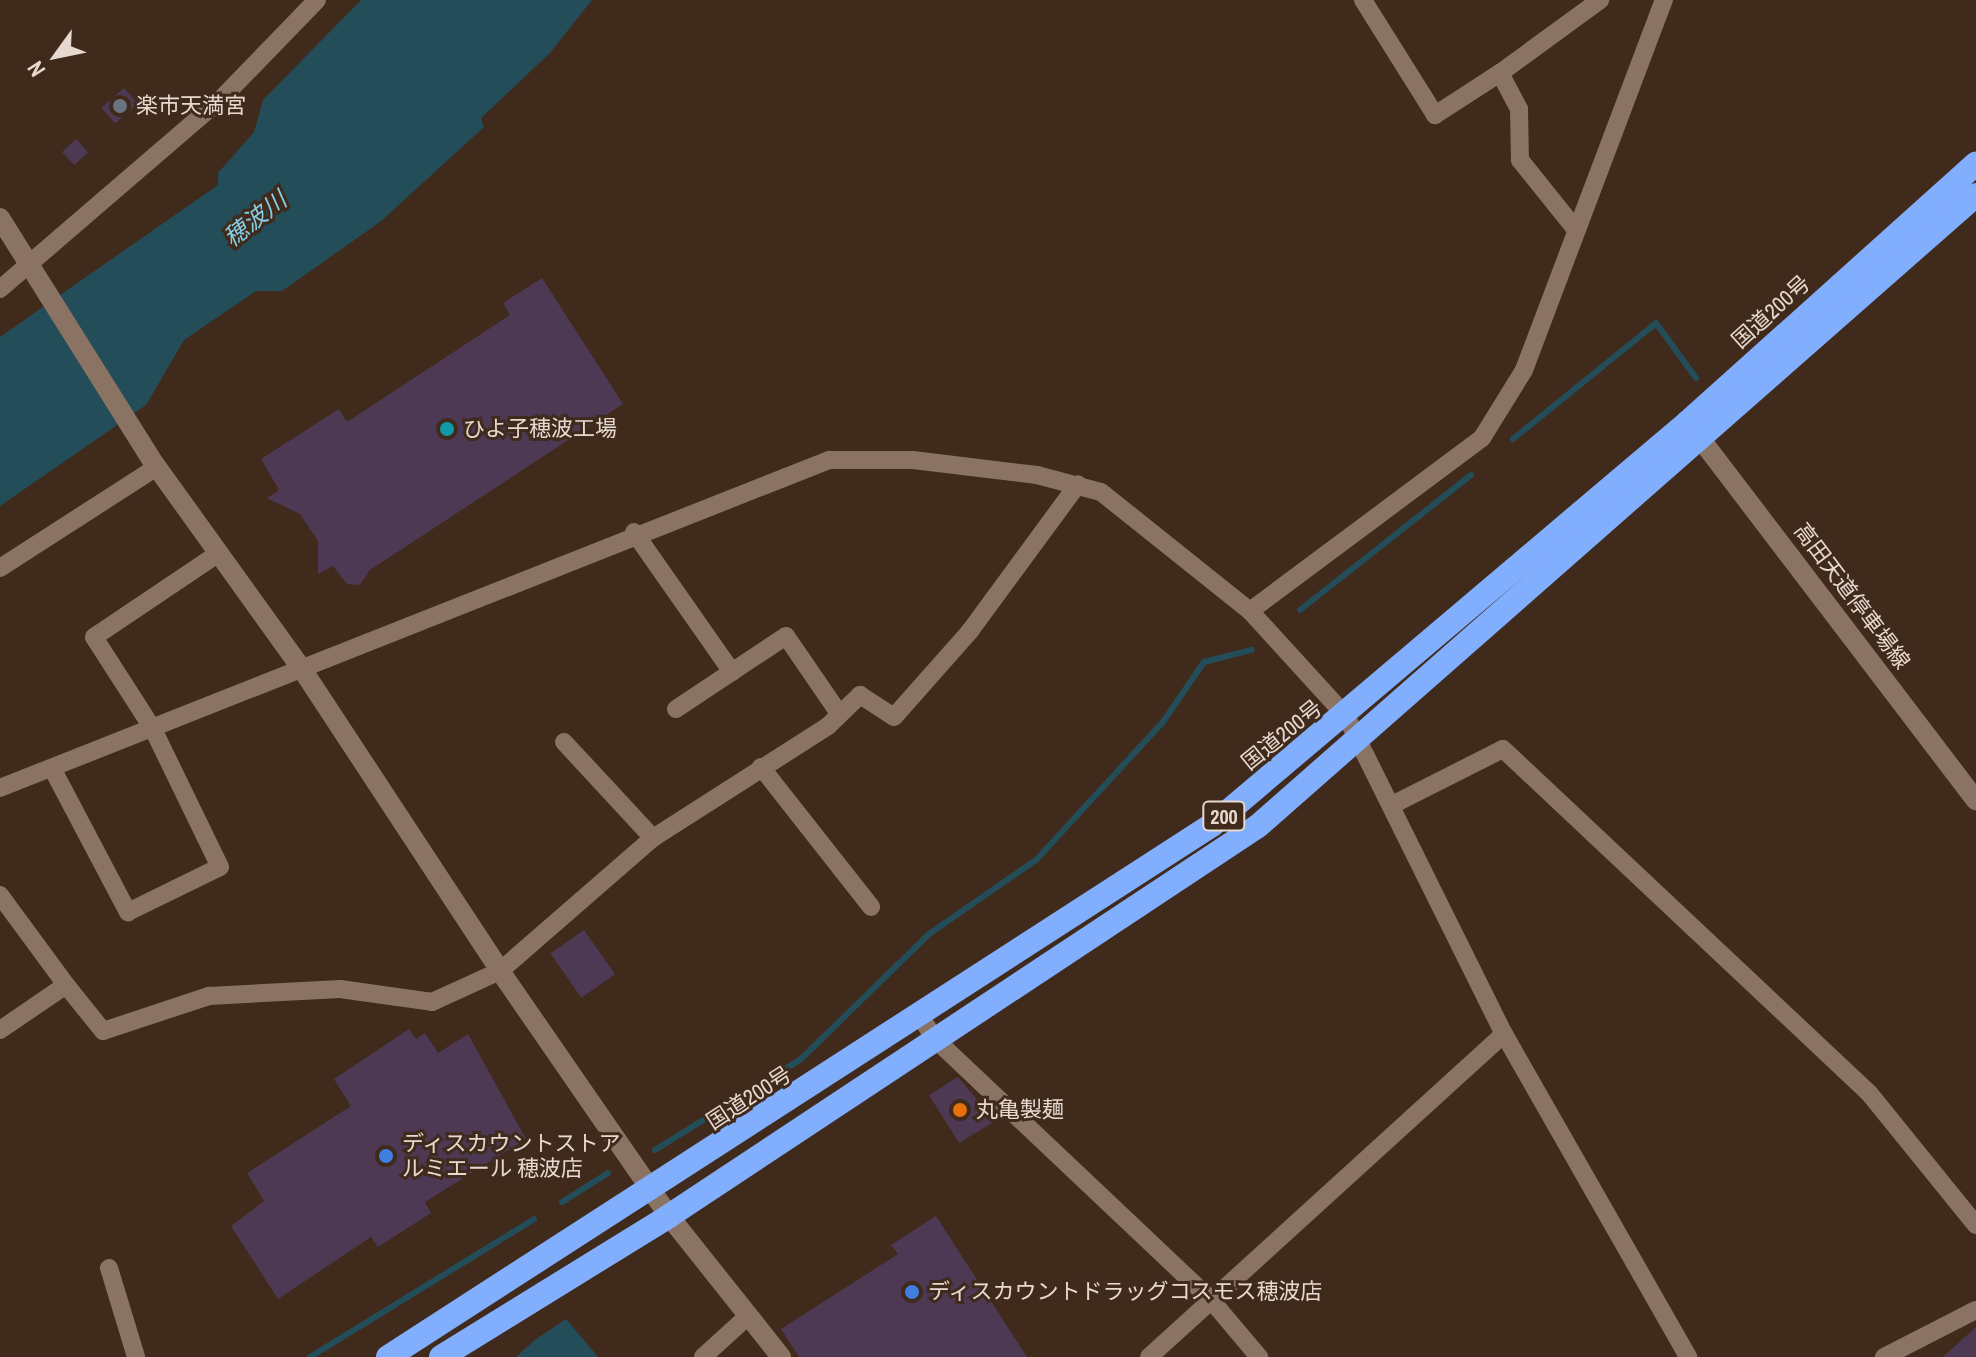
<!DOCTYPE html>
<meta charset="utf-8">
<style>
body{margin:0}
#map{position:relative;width:1976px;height:1357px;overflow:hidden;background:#3f2a1c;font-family:"Archivo Narrow","Noto Sans JP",sans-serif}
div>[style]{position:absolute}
.water>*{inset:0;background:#244d5a}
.stream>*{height:6px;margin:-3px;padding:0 3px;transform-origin:3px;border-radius:3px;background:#244d5a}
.building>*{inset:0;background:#4e3954;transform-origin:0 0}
.street>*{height:18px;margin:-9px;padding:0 9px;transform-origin:9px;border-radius:9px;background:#8b7363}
.secondary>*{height:20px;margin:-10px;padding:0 10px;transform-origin:10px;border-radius:10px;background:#8b7363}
.highway>*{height:24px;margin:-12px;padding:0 12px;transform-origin:12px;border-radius:12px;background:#82aefe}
.dots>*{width:22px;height:22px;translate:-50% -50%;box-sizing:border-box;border:4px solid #3f2a1c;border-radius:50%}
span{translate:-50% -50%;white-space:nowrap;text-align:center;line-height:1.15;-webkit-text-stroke:6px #3f2a1c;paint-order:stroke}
.shield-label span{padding:2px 6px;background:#3f2a1c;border:2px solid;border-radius:6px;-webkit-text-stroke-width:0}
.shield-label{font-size:20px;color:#e7d9d0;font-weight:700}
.poi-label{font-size:22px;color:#e7d9d0}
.left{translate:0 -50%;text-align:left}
.street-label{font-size:22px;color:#e7d9d0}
.water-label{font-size:24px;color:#86cfe9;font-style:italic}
.north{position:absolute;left:16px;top:16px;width:80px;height:80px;-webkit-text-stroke:6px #3f2a1c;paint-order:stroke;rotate:237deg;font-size:22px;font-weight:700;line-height:32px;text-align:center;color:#e7d9d0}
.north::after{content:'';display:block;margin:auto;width:28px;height:36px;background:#e7d9d0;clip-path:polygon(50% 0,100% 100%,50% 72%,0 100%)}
</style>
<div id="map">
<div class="water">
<i style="clip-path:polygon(361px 0,592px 0,549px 54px,481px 118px,484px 127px,380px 222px,282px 291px,256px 291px,184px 340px,146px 405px,0 506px,0 337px,218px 185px,218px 173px,254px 132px,263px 100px)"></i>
<i style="clip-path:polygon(566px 1319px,598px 1357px,516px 1357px,536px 1339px)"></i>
</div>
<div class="stream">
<i style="left:1513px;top:439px;width:184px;rotate:-39deg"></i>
<i style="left:1656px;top:323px;width:68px;rotate:54deg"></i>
<i style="left:1300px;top:610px;width:218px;rotate:-38.3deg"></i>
<i style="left:655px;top:1150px;width:172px;rotate:-31.9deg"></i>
<i style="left:801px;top:1059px;width:179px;rotate:-44.3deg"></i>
<i style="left:929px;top:934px;width:130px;rotate:-34.7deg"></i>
<i style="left:1036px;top:860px;width:188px;rotate:-47.4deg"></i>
<i style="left:1163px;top:722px;width:73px;rotate:-55.7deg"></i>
<i style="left:1204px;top:662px;width:49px;rotate:-14.3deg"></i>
<i style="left:562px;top:1202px;width:54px;rotate:-32.2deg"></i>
<i style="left:310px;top:1357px;width:263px;rotate:-31.6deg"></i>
</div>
<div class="building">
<i style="left:124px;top:88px;width:21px;height:30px;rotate:49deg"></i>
<i style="left:76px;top:139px;width:18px;height:19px;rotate:47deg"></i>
<i style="clip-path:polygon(542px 278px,623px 404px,370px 570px,360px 585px,347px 584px,333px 566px,318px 574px,318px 541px,300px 514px,267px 498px,279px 490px,261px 459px,339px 409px,347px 422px,510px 315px,503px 303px)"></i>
<i style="left:584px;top:930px;width:54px;height:41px;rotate:55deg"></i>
<i style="clip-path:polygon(409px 1029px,416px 1039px,425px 1033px,438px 1053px,468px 1034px,526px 1139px,425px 1202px,431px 1213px,378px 1247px,371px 1237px,278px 1299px,231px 1226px,264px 1201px,247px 1173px,351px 1106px,334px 1079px)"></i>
<i style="clip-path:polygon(958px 1077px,995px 1121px,959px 1143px,929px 1095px)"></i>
<i style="clip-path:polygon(936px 1216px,1027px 1357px,799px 1357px,781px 1329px,898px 1254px,891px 1245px)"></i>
<i style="clip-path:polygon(1976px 1327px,1976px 1357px,1943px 1357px)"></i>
</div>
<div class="street">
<i style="left:1363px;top:0;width:136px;rotate:57.9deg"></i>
<i style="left:1435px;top:115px;width:77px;rotate:-32.9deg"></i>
<i style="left:1500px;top:73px;width:41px;rotate:62.2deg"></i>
<i style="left:1519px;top:109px;width:51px;rotate:88.9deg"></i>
<i style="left:1520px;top:160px;width:90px;rotate:51.3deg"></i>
<i style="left:1500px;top:73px;width:124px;rotate:-36.1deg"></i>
<i style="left:0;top:289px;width:291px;rotate:-40.7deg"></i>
<i style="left:221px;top:99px;width:138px;rotate:-45.9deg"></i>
<i style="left:634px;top:532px;width:171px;rotate:55deg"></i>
<i style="left:0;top:568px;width:187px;rotate:-32.8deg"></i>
<i style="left:1250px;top:611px;width:289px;rotate:-36.7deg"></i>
<i style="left:1482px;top:438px;width:80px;rotate:-58.3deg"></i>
<i style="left:1524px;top:370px;width:396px;rotate:-69.3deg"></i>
<i style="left:676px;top:709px;width:132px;rotate:-33.6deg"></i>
<i style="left:786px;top:636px;width:92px;rotate:55.6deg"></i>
<i style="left:564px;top:742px;width:131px;rotate:47.2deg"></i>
<i style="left:761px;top:767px;width:178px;rotate:51.8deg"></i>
<i style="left:53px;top:770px;width:161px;rotate:62.2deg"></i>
<i style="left:128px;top:912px;width:102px;rotate:-26.1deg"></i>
<i style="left:220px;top:867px;width:153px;rotate:-115.9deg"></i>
<i style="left:153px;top:729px;width:109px;rotate:-122.7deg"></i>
<i style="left:94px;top:637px;width:151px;rotate:-33.9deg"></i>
<i style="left:0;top:788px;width:892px;rotate:-21.59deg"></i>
<i style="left:829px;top:460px;width:84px"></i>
<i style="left:913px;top:460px;width:125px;rotate:6.9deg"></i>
<i style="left:1037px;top:475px;width:66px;rotate:14.9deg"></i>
<i style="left:1101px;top:492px;width:191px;rotate:38.6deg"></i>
<i style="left:1250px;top:611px;width:142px;rotate:47.6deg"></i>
<i style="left:1346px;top:716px;width:355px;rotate:63.6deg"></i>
<i style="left:1504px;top:1034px;width:372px;rotate:60.3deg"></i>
<i style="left:1392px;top:805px;width:124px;rotate:-26.8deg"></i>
<i style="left:1503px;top:749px;width:502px;rotate:43.23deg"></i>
<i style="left:1869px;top:1093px;width:170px;rotate:51deg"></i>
<i style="left:0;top:895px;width:112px;rotate:53.7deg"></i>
<i style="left:66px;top:985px;width:80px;rotate:145.7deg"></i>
<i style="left:66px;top:985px;width:59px;rotate:51.2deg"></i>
<i style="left:103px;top:1031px;width:112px;rotate:-18.3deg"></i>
<i style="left:209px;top:996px;width:131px;rotate:-3.1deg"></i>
<i style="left:340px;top:989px;width:93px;rotate:8deg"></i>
<i style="left:432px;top:1002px;width:75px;rotate:-24.5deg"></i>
<i style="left:500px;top:971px;width:203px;rotate:-41deg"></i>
<i style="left:653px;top:838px;width:208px;rotate:-32.6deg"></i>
<i style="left:828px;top:726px;width:45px;rotate:-44.1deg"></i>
<i style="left:860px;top:695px;width:40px;rotate:32.9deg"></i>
<i style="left:894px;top:717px;width:115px;rotate:-48.5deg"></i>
<i style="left:970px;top:631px;width:182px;rotate:-53.7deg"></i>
<i style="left:921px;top:1018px;width:25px;rotate:56deg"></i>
<i style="left:935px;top:1039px;width:380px;rotate:43.4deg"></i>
<i style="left:1211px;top:1300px;width:75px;rotate:49.9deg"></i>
<i style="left:109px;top:1268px;width:93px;rotate:73.1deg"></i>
<i style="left:703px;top:1357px;width:61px;rotate:-42.3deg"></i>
<i style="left:1149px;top:1357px;width:480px;rotate:-42.3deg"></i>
<i style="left:1884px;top:1357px;width:103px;rotate:-27.1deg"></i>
</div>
<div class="secondary">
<i style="left:0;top:218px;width:284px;rotate:57.9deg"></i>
<i style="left:151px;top:459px;width:255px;rotate:54.3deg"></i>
<i style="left:300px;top:666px;width:365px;rotate:56.7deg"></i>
<i style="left:500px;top:971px;width:298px;rotate:55.4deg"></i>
<i style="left:669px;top:1216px;width:180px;rotate:51.5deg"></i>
<i style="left:1690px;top:425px;width:472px;rotate:52.7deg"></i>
</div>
<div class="highway">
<i style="left:388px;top:1357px;width:981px;rotate:-32.85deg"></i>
<i style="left:1212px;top:825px;width:624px;rotate:-40.25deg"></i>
<i style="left:1688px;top:422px;width:387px;rotate:-41.9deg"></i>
<i style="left:441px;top:1357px;width:268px;rotate:-31.7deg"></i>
<i style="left:669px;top:1216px;width:706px;rotate:-33.51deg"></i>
<i style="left:1258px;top:826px;width:956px;rotate:-41.31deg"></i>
</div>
<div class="dots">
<i style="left:120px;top:106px;background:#6b7280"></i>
<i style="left:447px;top:429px;background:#0f9aa8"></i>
<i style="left:960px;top:1110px;background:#e8710a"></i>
<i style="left:386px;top:1156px;background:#3f7fe0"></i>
<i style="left:912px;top:1292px;background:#3f7fe0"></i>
</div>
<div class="shield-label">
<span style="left:1224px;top:816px">200</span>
</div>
<div class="poi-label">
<span class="left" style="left:136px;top:106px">楽市天満宮</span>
<span class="left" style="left:463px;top:429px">ひよ子穂波工場</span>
<span class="left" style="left:976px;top:1110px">丸亀製麺</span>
<span class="left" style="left:402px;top:1156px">ディスカウントストア<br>ルミエール 穂波店</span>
<span class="left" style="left:928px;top:1292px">ディスカウントドラッグコスモス穂波店</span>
</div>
<div class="street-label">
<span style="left:1771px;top:312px;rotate:-42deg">国道200号</span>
<span style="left:1852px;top:596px;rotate:53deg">高田天道停車場線</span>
<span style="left:1282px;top:735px;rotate:-39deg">国道200号</span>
<span style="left:749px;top:1098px;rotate:-33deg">国道200号</span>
</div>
<div class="water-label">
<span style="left:255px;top:219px;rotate:-38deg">穂波川</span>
</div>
<div class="north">N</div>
</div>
